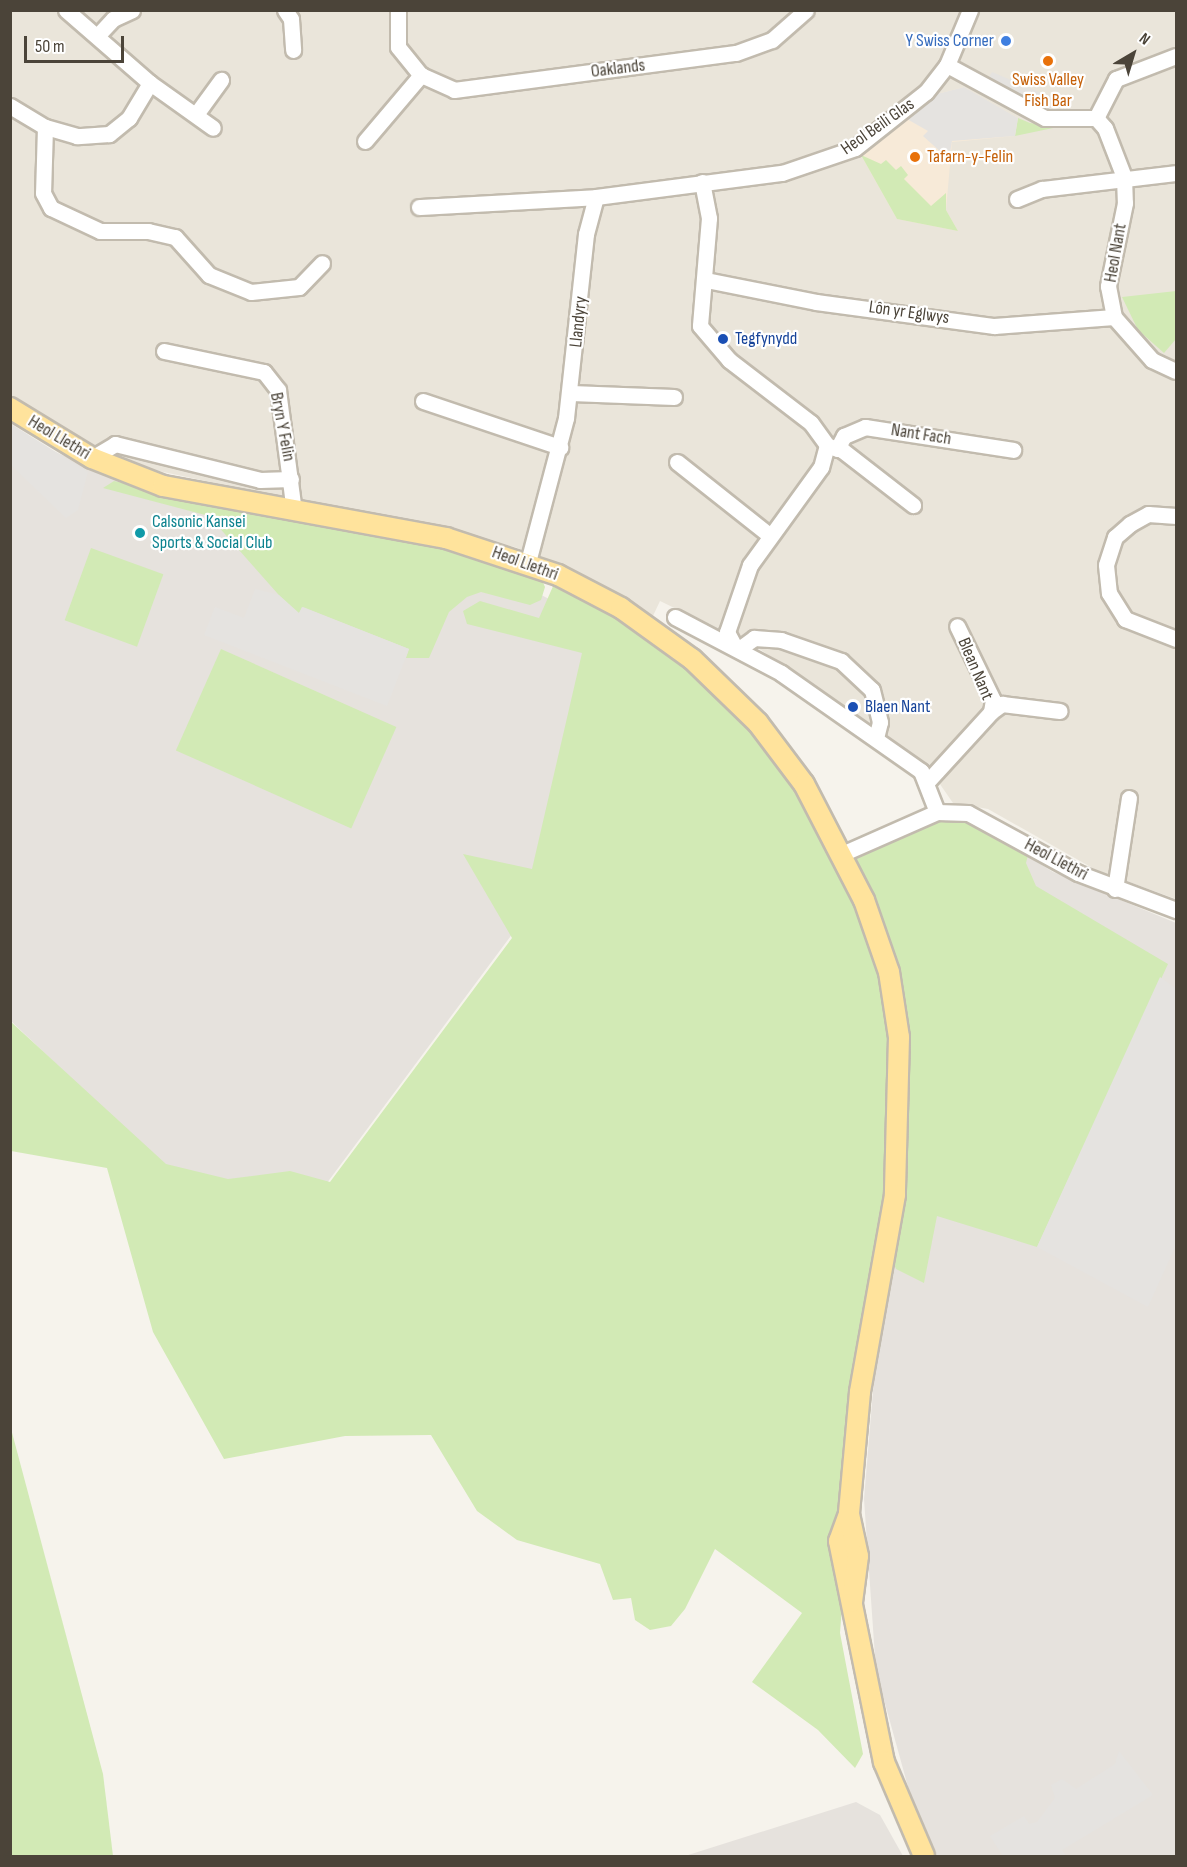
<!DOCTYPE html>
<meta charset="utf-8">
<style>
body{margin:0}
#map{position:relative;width:1187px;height:1867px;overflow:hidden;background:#f6f3ec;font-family:"Sofia Sans Condensed",sans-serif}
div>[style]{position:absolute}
.residential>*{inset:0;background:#eae5da}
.commercial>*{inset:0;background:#f7ead8}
.industrial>*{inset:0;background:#e6e2dd}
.green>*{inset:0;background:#d2eab5;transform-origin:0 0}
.parking>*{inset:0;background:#e5e3e0}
.roads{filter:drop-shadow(2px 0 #c2bbae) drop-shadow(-2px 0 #c2bbae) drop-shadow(0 2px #c2bbae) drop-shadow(0 -2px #c2bbae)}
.minor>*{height:15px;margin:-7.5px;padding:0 7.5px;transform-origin:7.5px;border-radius:7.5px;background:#fff}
.major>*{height:20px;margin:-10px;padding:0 10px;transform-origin:10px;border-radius:10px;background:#ffe39c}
.dots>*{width:16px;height:16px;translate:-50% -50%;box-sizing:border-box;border:3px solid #fff;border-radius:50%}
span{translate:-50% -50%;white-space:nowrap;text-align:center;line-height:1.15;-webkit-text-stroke:4.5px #fff;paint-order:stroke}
.shop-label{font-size:18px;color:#366cbe}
.right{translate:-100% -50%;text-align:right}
.street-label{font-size:18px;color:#4b4439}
.food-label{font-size:18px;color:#c56008}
.left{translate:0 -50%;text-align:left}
.transit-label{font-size:18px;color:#164399}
.culture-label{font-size:18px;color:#0d838f}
.frame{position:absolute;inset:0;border:12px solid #4b4439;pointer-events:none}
.north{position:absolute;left:1103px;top:24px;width:60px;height:60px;-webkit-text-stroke:4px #fff;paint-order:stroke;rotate:38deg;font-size:16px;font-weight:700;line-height:24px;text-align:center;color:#4b4439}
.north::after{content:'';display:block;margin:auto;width:21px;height:27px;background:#4b4439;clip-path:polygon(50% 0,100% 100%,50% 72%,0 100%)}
.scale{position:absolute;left:24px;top:36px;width:100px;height:27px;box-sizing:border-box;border:3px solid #4b4439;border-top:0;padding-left:8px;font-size:18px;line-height:21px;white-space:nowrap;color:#4b4439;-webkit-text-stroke:4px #fff;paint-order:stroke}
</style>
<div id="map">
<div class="residential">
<i style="clip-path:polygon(10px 11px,1176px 11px,1176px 899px,1096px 870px,988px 809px,953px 803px,926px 764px,864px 719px,761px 650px,660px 601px,652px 618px,573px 572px,515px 547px,154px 470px,80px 442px,11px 399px)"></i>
</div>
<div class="commercial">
<i style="clip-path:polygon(964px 87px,1018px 118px,1015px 136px,952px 142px,946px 210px,958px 231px,897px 219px,861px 155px,937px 94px)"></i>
</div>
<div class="industrial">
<i style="clip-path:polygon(10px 424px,53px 451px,143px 490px,470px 557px,594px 623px,545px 890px,283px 1242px,153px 1156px,11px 1021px)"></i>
<i style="clip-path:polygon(1000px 839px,1053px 872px,1176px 923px,1176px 1856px,937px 1856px,910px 1794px,876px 1671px,864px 1499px,876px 1355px,883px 851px)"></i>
<i style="clip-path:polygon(856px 1802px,880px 1815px,903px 1856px,685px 1856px)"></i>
</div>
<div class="green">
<i style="clip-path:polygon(1018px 118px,1030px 123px,1058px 127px,1015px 136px)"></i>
<i style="clip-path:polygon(861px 155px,881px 164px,886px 160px,896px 170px,901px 166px,908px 175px,904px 179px,931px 206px,946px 193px,946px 210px,958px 231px,897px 219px)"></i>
<i style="clip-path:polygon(1176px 291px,1176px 339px,1164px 353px,1138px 330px,1122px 297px)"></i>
<i style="clip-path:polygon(114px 481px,490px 559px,542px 580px,545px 587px,541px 600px,530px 605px,481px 592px,467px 597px,449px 612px,429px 658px,406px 658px,409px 649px,303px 607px,299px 613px,293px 611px,209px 516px,103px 488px)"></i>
<i style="left:91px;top:548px;width:77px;height:77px;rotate:20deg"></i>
<i style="clip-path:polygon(558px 575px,621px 608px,758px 723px,844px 853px,937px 812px,968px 813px,1030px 847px,1026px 863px,1036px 886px,1168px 964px,1037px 1247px,937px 1216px,924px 1283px,896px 1269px,892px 1258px,849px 1514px,840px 1633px,863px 1754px,855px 1768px,818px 1730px,752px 1682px,802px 1613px,715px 1549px,685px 1609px,671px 1626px,650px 1630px,635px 1620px,631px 1598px,613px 1600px,600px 1564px,517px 1540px,477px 1511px,431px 1435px,345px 1436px,224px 1459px,153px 1332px,107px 1168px,11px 1151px,10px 1021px,166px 1164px,228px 1179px,290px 1171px,330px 1182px,512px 938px,463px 854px,532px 869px,582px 653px,467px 624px,463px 611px,480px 601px,539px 618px)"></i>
<i style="left:221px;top:649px;width:192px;height:111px;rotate:24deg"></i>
<i style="clip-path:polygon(10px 1425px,103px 1774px,113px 1856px,11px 1856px)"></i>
</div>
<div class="parking">
<i style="clip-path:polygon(992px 72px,1053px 98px,1051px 110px,987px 81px)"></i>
<i style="clip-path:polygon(964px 87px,1018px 118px,1015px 136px,952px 141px,950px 153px,942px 153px,923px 136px,928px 131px,907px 119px,937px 94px)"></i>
<i style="clip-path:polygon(11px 424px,88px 472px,78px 510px,66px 518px,11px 465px)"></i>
<i style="clip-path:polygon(255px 589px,279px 595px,299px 613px,302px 607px,409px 649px,387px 706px,204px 635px,215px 607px,244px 618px)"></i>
<i style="clip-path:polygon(1160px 977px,1176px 989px,1176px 1245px,1148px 1307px,1037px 1247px)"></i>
<i style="clip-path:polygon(1119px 1751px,1153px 1795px,1062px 1850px,1066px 1856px,1003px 1856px,990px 1836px,1024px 1816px,1029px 1824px,1037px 1822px,1055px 1798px,1051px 1785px,1062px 1779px,1076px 1789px,1115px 1764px)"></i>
</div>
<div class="roads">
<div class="minor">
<i style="left:66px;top:10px;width:111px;rotate:41deg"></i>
<i style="left:150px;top:83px;width:41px;rotate:121deg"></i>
<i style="left:129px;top:118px;width:26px;rotate:141deg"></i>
<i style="left:109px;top:134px;width:32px;rotate:176deg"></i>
<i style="left:77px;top:136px;width:33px;rotate:-164deg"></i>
<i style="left:45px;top:127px;width:66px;rotate:91.7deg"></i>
<i style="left:43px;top:193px;width:17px;rotate:62deg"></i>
<i style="left:51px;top:208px;width:54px;rotate:25.1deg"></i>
<i style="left:100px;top:231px;width:48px"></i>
<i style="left:148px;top:231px;width:28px;rotate:13deg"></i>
<i style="left:175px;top:237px;width:51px;rotate:48.2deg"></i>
<i style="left:209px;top:275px;width:45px;rotate:22deg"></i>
<i style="left:251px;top:292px;width:48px;rotate:-5.9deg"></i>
<i style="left:299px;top:287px;width:33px;rotate:-46deg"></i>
<i style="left:285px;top:10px;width:11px;rotate:56deg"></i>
<i style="left:291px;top:19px;width:31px;rotate:86deg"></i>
<i style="left:398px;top:10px;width:37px;rotate:90deg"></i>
<i style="left:398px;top:47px;width:36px;rotate:51deg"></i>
<i style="left:421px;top:75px;width:36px;rotate:24deg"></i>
<i style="left:454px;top:90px;width:284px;rotate:-7.5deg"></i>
<i style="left:736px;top:53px;width:38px;rotate:-20deg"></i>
<i style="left:772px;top:40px;width:45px;rotate:-41.4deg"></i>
<i style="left:99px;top:34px;width:21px;rotate:-47deg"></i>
<i style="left:113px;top:19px;width:21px;rotate:-25deg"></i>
<i style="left:947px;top:65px;width:111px;rotate:28.4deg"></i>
<i style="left:1045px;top:118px;width:51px"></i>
<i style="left:1096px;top:118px;width:13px;rotate:48deg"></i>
<i style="left:1105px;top:128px;width:53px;rotate:68.8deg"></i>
<i style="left:1124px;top:177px;width:26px;rotate:88deg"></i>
<i style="left:1125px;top:203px;width:85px;rotate:101.6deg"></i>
<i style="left:1108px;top:286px;width:32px;rotate:79deg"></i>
<i style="left:1114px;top:317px;width:57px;rotate:48.5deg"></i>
<i style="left:1152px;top:360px;width:26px;rotate:25deg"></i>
<i style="left:150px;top:83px;width:77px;rotate:35.5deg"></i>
<i style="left:10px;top:106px;width:41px;rotate:31deg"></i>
<i style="left:197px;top:113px;width:41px;rotate:-54deg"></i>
<i style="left:1096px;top:118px;width:44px;rotate:-62.9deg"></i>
<i style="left:1116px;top:79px;width:64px;rotate:-21deg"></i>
<i style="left:365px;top:141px;width:87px;rotate:-49.7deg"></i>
<i style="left:702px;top:182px;width:37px;rotate:79deg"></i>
<i style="left:709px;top:218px;width:108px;rotate:94.8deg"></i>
<i style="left:700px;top:326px;width:45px;rotate:49.5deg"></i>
<i style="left:729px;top:360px;width:103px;rotate:37.5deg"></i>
<i style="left:811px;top:423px;width:27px;rotate:54deg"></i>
<i style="left:827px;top:445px;width:23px;rotate:105deg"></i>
<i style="left:821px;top:467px;width:121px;rotate:125.9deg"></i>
<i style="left:750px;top:565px;width:71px;rotate:108.9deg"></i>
<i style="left:727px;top:632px;width:17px;rotate:62deg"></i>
<i style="left:1017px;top:199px;width:27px;rotate:-22deg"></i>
<i style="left:1042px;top:189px;width:135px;rotate:-6.8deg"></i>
<i style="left:419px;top:207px;width:177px;rotate:-3.2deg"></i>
<i style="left:706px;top:280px;width:112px;rotate:11.3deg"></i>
<i style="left:816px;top:302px;width:180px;rotate:7.7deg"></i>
<i style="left:994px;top:326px;width:120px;rotate:-4.3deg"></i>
<i style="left:164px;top:351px;width:102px;rotate:11.9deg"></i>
<i style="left:264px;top:372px;width:23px;rotate:52deg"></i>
<i style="left:278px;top:390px;width:122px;rotate:82.5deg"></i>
<i style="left:571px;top:393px;width:103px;rotate:2.2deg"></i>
<i style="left:423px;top:401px;width:145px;rotate:18.6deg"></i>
<i style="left:828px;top:446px;width:15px;rotate:16deg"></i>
<i style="left:842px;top:450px;width:90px;rotate:37.8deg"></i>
<i style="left:837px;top:449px;width:15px;rotate:-62deg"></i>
<i style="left:844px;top:436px;width:23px;rotate:-23deg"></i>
<i style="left:865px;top:427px;width:150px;rotate:8.8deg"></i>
<i style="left:92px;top:458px;width:27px;rotate:-31deg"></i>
<i style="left:115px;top:444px;width:149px;rotate:13.9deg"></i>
<i style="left:260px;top:480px;width:31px;rotate:-2deg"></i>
<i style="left:677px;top:462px;width:117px;rotate:38.4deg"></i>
<i style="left:1176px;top:516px;width:28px;rotate:-176deg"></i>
<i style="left:1148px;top:514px;width:21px;rotate:151deg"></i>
<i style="left:1130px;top:524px;width:20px;rotate:139deg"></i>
<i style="left:1115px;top:537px;width:29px;rotate:108deg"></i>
<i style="left:1106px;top:565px;width:28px;rotate:84deg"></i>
<i style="left:1109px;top:593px;width:31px;rotate:58deg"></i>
<i style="left:1125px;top:619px;width:55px;rotate:21.4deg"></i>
<i style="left:528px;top:562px;width:149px;rotate:-75.2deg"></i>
<i style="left:566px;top:418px;width:185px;rotate:-83.8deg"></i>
<i style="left:586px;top:234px;width:38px;rotate:-75deg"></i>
<i style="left:596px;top:197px;width:188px;rotate:-7.4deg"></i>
<i style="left:782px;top:173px;width:77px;rotate:-18.9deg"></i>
<i style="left:855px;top:148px;width:90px;rotate:-38.3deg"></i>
<i style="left:926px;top:92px;width:34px;rotate:-52deg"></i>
<i style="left:947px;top:65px;width:60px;rotate:-67.3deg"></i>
<i style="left:675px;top:617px;width:120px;rotate:27.8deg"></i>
<i style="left:781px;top:673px;width:171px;rotate:35deg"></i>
<i style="left:921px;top:771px;width:44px;rotate:68.7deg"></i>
<i style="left:739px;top:649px;width:19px;rotate:-36deg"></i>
<i style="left:754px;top:638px;width:27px;rotate:4deg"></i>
<i style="left:781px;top:640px;width:64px;rotate:19.3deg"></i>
<i style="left:841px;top:661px;width:42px;rotate:43.1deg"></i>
<i style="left:872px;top:690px;width:33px;rotate:76deg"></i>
<i style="left:880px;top:722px;width:16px;rotate:104deg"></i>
<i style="left:991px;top:712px;width:14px;rotate:-36deg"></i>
<i style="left:1002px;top:704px;width:58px;rotate:6.9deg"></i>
<i style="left:928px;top:781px;width:93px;rotate:-47.6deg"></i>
<i style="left:991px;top:712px;width:12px;rotate:-81deg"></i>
<i style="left:993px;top:700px;width:82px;rotate:-115.9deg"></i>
<i style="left:844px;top:853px;width:102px;rotate:-23.8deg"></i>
<i style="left:937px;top:812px;width:31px;rotate:2deg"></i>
<i style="left:968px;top:813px;width:125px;rotate:28.6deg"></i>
<i style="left:1078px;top:873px;width:105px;rotate:20.7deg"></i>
<i style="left:1115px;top:889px;width:92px;rotate:-81.3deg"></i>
</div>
<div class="major">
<i style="left:10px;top:408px;width:96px;rotate:31.4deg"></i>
<i style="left:92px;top:458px;width:76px;rotate:21.5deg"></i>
<i style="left:163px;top:486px;width:288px;rotate:10.4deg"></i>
<i style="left:446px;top:538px;width:118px;rotate:18.3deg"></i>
<i style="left:558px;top:575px;width:71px;rotate:27.6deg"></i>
<i style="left:621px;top:608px;width:87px;rotate:35.7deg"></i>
<i style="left:692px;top:659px;width:92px;rotate:44.1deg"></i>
<i style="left:758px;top:723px;width:76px;rotate:53deg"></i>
<i style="left:804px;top:784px;width:131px;rotate:62.7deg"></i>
<i style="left:864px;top:900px;width:76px;rotate:70.9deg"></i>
<i style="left:889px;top:972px;width:66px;rotate:81.3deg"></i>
<i style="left:899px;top:1037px;width:158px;rotate:91.5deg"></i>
<i style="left:895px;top:1195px;width:200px;rotate:100.1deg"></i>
<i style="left:860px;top:1392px;width:122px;rotate:95.2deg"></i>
<i style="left:849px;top:1514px;width:29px;rotate:110deg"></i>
<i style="left:839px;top:1541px;width:226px;rotate:78.5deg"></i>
<i style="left:884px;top:1762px;width:102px;rotate:66.9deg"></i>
<i style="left:849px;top:1514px;width:43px;rotate:77.9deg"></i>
<i style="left:858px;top:1556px;width:46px;rotate:97.4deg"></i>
</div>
</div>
<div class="dots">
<i style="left:1006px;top:41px;background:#3f7fe0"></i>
<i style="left:1048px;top:61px;background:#e8710a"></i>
<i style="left:915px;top:157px;background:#e8710a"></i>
<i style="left:723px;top:339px;background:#1a4fb4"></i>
<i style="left:140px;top:533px;background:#0f9aa8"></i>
<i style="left:853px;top:707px;background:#1a4fb4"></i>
</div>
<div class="shop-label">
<span class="right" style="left:994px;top:41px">Y Swiss Corner</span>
</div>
<div class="street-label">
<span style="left:618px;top:69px;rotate:-7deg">Oaklands</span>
<span style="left:878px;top:127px;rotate:-35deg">Heol Beili Glas</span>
<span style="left:1116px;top:253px;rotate:-80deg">Heol Nant</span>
<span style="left:909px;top:313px;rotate:8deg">Lôn yr Eglwys</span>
<span style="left:579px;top:322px;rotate:-84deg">Llandyry</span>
<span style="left:282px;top:427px;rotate:79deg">Bryn Y Felin</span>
<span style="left:921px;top:435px;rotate:9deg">Nant Fach</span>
<span style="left:59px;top:438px;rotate:31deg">Heol Llethri</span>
<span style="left:525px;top:564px;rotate:20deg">Heol Llethri</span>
<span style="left:975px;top:669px;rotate:67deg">Blean Nant</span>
<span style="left:1056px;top:860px;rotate:28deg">Heol Llethri</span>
</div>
<div class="food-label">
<span style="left:1048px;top:91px">Swiss Valley<br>Fish Bar</span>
<span class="left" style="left:927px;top:157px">Tafarn-y-Felin</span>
</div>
<div class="transit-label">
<span class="left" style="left:735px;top:339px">Tegfynydd</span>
<span class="left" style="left:865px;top:707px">Blaen Nant</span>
</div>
<div class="culture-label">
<span class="left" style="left:152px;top:533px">Calsonic Kansei<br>Sports &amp; Social Club</span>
</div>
<div class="frame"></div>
<div class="north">N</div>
<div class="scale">50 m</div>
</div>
